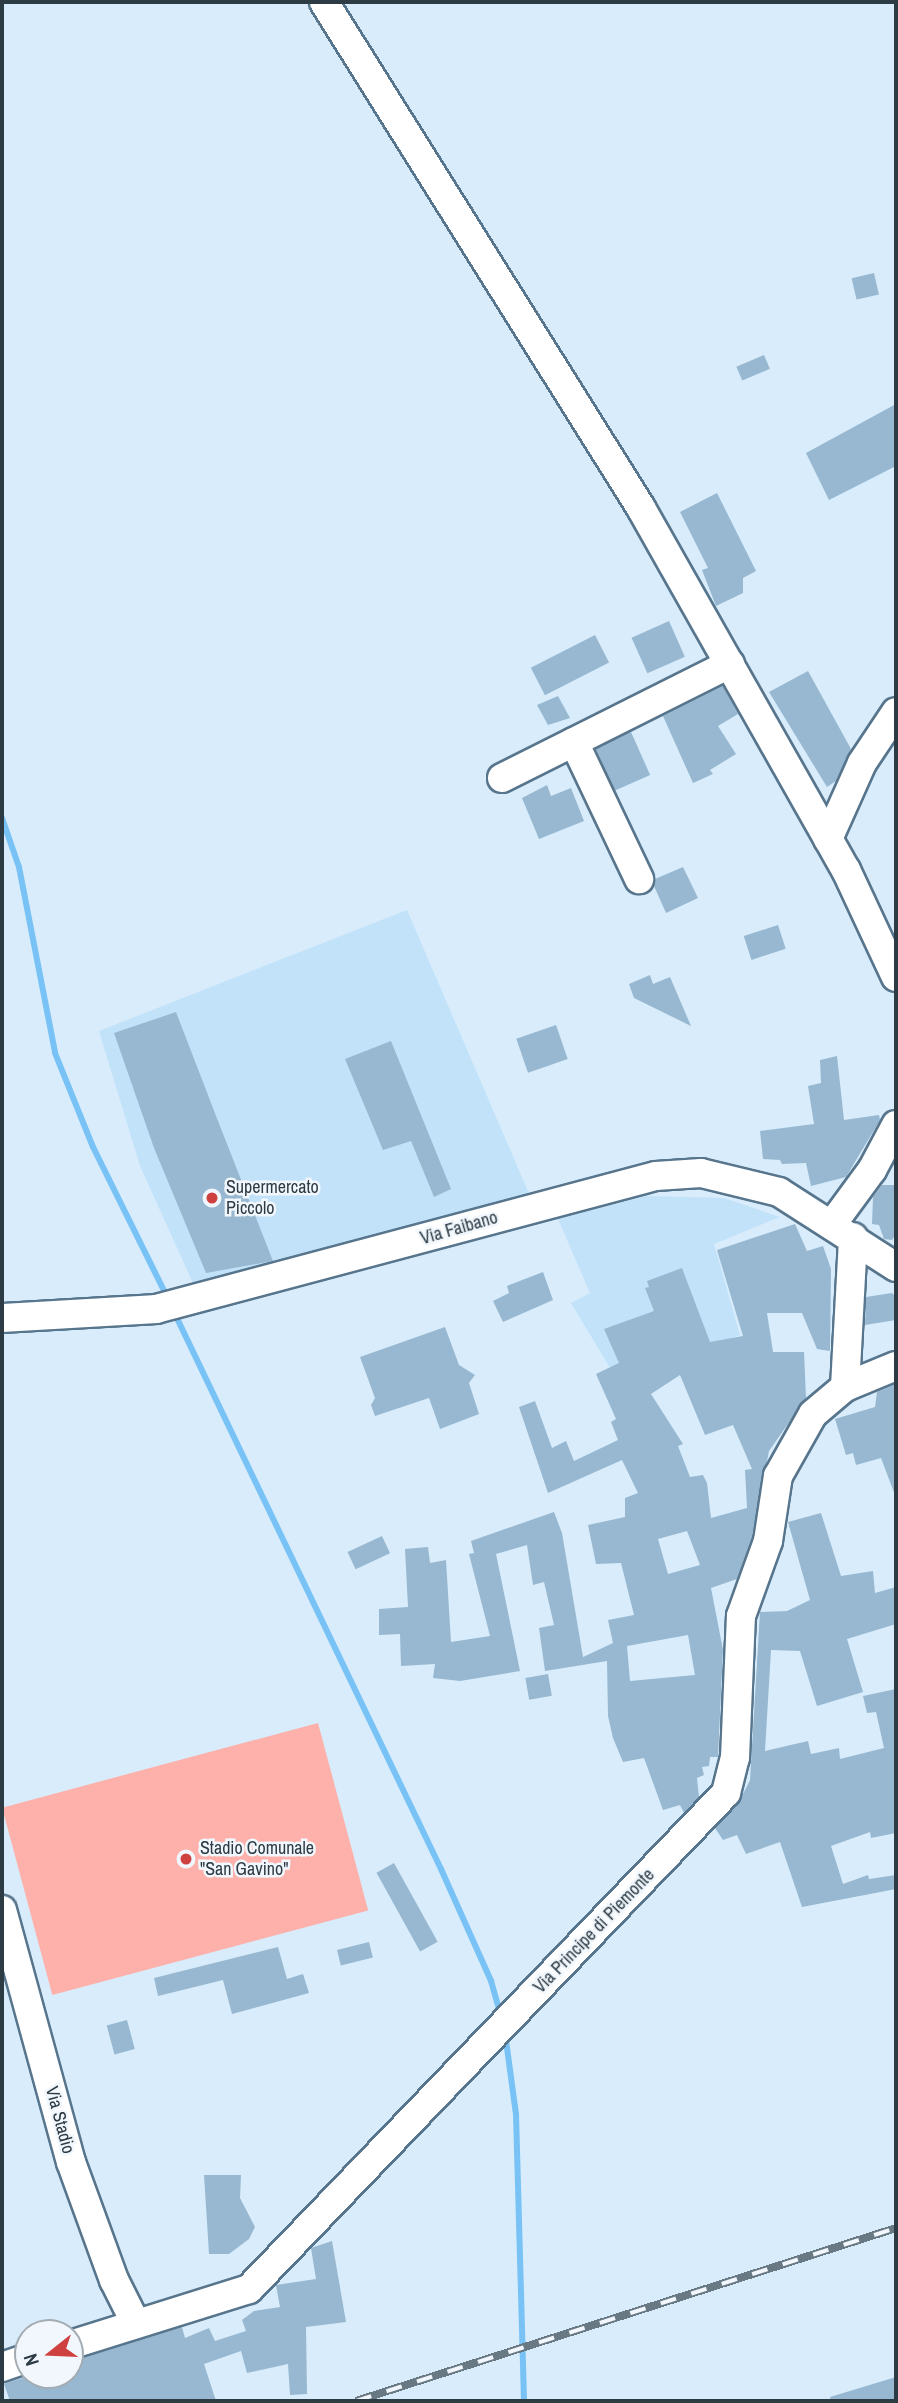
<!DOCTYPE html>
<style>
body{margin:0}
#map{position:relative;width:898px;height:2403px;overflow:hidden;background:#d8ecfb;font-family:"Archivo Narrow",sans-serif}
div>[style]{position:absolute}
.built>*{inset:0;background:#c2e2fa}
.green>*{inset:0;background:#fdb1aa;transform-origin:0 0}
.stream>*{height:6px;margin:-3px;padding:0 3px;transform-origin:3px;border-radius:3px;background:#78c2f5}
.building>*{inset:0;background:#97b8d0;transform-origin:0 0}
.roads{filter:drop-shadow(2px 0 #57758c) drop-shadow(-2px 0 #57758c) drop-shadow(0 2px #57758c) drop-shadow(0 -2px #57758c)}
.minor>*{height:28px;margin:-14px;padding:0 14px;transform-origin:14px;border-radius:14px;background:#fff}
.rail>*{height:8px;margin-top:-4px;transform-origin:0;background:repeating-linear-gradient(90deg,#f1f7fc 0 16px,#697984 0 32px);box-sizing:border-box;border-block:2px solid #697984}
.dots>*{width:19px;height:19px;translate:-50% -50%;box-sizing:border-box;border:4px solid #f1f7fc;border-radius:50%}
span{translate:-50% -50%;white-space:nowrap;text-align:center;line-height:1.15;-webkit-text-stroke:5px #f1f7fc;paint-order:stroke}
.poi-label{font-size:18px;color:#2d3b45}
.left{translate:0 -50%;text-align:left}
.street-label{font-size:18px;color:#2d3b45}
.frame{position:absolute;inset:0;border:4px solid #2d3b45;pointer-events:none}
.north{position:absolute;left:14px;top:2319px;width:70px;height:70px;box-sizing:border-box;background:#f1f7fc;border:2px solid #a3acb3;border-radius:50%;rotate:252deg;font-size:19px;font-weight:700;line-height:28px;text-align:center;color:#2d3b45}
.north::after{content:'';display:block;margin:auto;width:24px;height:32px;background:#cf4040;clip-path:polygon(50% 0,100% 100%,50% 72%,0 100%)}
</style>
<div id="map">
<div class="built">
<i style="clip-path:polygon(407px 910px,530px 1196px,197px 1292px,140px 1166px,99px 1031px)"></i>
<i style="clip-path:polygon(646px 1196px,724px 1198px,780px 1217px,714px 1244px,740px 1335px,621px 1386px,571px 1303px,590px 1293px,558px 1219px)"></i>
</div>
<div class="green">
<i style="left:318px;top:1723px;width:194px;height:327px;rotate:75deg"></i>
</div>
<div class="stream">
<i style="left:2px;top:818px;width:52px;rotate:70.9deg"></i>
<i style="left:19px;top:867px;width:189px;rotate:79deg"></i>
<i style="left:55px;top:1053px;width:101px;rotate:68deg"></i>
<i style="left:93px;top:1147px;width:169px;rotate:63.7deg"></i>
<i style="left:174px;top:1312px;width:618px;rotate:64.39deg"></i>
<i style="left:441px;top:1869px;width:123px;rotate:65.9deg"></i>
<i style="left:491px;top:1981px;width:36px;rotate:74deg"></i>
<i style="left:505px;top:2033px;width:82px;rotate:82.3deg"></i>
<i style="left:516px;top:2114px;width:287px;rotate:88.4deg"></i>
</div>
<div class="building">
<i style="left:874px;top:273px;width:22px;height:23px;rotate:77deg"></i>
<i style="left:764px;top:355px;width:15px;height:30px;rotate:67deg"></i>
<i style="clip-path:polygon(896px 404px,896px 466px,829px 500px,806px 453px)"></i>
<i style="clip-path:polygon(717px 493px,756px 571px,743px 578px,743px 593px,716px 606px,702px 570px,708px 568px,680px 512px)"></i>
<i style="left:669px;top:621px;width:39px;height:41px;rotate:66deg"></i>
<i style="left:595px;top:635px;width:31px;height:72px;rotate:63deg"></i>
<i style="clip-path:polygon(808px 671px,851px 749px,836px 781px,827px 787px,769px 692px)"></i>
<i style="clip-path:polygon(723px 686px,738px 714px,718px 726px,736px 754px,710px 770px,713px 774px,693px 783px,663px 716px)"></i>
<i style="clip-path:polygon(558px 696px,570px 718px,548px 725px,537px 705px)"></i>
<i style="left:631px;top:732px;width:47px;height:39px;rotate:66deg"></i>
<i style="clip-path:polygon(547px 785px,551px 796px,571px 788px,584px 821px,539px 839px,522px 798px)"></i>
<i style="clip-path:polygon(683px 867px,698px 898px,666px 913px,654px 886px,655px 879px)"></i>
<i style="left:778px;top:925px;width:25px;height:36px;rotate:72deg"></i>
<i style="clip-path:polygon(650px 975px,653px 984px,670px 977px,691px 1026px,634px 998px,629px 984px)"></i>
<i style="clip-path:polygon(176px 1012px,218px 1121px,273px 1261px,206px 1273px,154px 1148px,114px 1033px)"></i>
<i style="left:556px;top:1025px;width:36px;height:42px;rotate:71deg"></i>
<i style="clip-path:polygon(391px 1041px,451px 1189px,434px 1197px,411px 1141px,383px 1150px,345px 1059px)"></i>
<i style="clip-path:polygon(837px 1056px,844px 1120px,879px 1115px,880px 1120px,846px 1177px,811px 1186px,806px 1163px,782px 1164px,780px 1160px,763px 1159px,760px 1131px,814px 1124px,808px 1086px,821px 1083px,820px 1060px)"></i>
<i style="clip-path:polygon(882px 1185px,896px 1185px,896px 1234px,892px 1240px,884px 1239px,879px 1225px,872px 1224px,873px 1197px)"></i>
<i style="clip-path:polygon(evenodd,795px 1224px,807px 1251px,823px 1246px,831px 1269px,830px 1351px,817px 1349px,802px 1313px,767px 1313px,773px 1352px,804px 1352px,806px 1398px,769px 1451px,752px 1537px,737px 1579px,711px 1588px,723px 1650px,718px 1757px,710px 1757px,709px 1766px,702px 1767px,704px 1775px,697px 1778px,699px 1797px,684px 1813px,680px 1805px,663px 1810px,644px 1758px,623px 1762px,613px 1738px,608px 1716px,607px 1661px,545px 1671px,539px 1628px,554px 1625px,544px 1582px,533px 1585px,527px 1545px,496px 1554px,520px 1671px,460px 1681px,433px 1678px,435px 1664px,401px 1666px,400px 1634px,379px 1635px,379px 1609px,408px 1607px,405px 1549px,428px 1547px,430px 1563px,446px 1560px,451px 1642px,490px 1636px,469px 1554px,474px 1553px,471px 1541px,554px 1512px,562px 1533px,583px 1657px,613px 1643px,608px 1620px,634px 1615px,621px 1563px,596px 1564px,588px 1525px,625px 1517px,625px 1498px,638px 1493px,622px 1460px,548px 1493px,519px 1407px,535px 1401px,552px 1448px,566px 1441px,574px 1461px,618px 1440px,611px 1422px,616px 1419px,596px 1374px,619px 1363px,604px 1329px,654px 1311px,645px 1288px,649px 1287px,647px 1281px,682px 1268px,710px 1342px,743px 1336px,717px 1250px,795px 1224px,680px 1375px,705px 1435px,733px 1425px,752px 1469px,745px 1470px,747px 1508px,711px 1518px,707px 1483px,703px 1475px,690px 1477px,678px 1446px,683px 1444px,651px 1394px,680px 1375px,795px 1224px,687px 1531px,700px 1565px,668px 1574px,658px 1539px,687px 1531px,795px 1224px,688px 1635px,695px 1675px,630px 1681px,627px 1646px,688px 1635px)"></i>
<i style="clip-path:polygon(543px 1272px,553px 1300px,503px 1322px,493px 1301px,509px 1293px,507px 1286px)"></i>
<i style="clip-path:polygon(892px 1293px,896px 1297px,896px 1320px,865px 1325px,866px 1297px)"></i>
<i style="clip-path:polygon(445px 1327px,459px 1365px,475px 1375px,469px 1383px,479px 1414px,440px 1429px,429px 1398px,375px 1416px,371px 1405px,375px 1398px,360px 1357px)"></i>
<i style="clip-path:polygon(896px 1384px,896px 1495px,895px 1495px,881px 1458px,856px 1465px,853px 1453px,846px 1455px,835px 1419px,875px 1407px,877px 1392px)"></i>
<i style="clip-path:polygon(821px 1513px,841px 1576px,873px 1571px,875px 1593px,896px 1587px,896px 1624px,847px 1639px,863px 1692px,817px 1706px,800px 1651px,771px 1650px,765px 1751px,808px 1741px,811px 1754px,839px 1748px,840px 1759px,884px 1748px,876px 1712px,867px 1713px,863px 1696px,896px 1689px,896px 1833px,871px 1838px,870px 1832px,831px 1846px,843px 1884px,868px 1875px,869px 1879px,896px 1875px,896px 1889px,802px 1907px,780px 1842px,746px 1854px,737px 1835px,723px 1840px,715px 1828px,738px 1804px,750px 1780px,760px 1612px,787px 1611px,810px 1600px,788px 1522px)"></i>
<i style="left:382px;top:1536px;width:19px;height:38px;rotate:65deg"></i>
<i style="left:548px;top:1674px;width:22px;height:23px;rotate:80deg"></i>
<i style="left:394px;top:1863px;width:90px;height:20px;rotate:61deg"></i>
<i style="left:369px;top:1942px;width:16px;height:33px;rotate:76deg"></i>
<i style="clip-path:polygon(278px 1947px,287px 1979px,303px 1974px,309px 1993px,232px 2014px,223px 1980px,158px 1996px,154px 1978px)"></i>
<i style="left:127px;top:2020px;width:30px;height:21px;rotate:75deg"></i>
<i style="clip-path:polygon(204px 2175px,241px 2175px,240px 2198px,255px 2227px,249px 2239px,229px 2254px,209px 2254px)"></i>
<i style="clip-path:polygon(332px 2241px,346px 2322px,306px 2327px,307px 2394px,290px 2395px,288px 2364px,247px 2373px,241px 2351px,204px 2364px,216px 2401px,10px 2401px,4px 2384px,32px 2375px,70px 2375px,70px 2362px,182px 2327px,185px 2338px,209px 2328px,215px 2341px,246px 2331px,242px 2320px,254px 2311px,280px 2307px,276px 2285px,316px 2279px,311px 2248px)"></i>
<i style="clip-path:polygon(896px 2377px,896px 2401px,831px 2401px,830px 2397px)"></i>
</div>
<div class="roads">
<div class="minor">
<i style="left:324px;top:2px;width:597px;rotate:57.93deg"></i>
<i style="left:641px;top:508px;width:416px;rotate:60.5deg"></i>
<i style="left:846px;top:870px;width:118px;rotate:65deg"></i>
<i style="left:574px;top:742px;width:152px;rotate:64.6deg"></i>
<i style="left:502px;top:778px;width:255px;rotate:-26.6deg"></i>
<i style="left:828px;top:839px;width:83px;rotate:-65.9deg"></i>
<i style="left:862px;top:763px;width:61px;rotate:-56.3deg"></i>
<i style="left:833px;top:1223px;width:66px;rotate:-53.7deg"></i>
<i style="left:872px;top:1170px;width:51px;rotate:-61.9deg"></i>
<i style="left:2px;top:1318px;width:154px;rotate:-3.3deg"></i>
<i style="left:156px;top:1309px;width:517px;rotate:-14.9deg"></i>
<i style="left:656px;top:1176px;width:45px;rotate:-3.8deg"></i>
<i style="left:701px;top:1173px;width:80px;rotate:13.7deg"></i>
<i style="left:779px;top:1192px;width:139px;rotate:32.7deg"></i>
<i style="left:845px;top:1387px;width:150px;rotate:-86.9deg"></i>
<i style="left:2px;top:1910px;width:261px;rotate:74.7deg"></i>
<i style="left:71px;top:2162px;width:126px;rotate:70deg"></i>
<i style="left:114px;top:2280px;width:49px;rotate:63.4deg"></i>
<i style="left:70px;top:2345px;width:188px;rotate:-17.4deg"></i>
<i style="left:249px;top:2289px;width:688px;rotate:-46.12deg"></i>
<i style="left:726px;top:1793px;width:36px;rotate:-76deg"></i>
<i style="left:735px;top:1758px;width:142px;rotate:-87.6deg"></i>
<i style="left:741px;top:1616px;width:80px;rotate:-70.2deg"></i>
<i style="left:768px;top:1541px;width:66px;rotate:-81.3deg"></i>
<i style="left:778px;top:1476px;width:71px;rotate:-60.6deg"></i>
<i style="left:813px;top:1414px;width:42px;rotate:-40.2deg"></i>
<i style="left:845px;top:1387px;width:55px;rotate:-22.4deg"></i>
<i style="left:2px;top:2367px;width:28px;rotate:-19deg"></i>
</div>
</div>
<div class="rail">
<i style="left:356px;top:2401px;width:567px;rotate:-17.76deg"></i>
</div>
<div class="dots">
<i style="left:212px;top:1198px;background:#cf4040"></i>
<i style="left:186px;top:1859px;background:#cf4040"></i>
</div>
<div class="poi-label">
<span class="left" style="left:226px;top:1198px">Supermercato<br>Piccolo</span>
<span class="left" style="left:200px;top:1859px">Stadio Comunale<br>"San Gavino"</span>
</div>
<div class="street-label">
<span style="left:459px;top:1228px;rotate:-16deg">Via Faibano</span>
<span style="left:594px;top:1931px;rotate:-46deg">Via Principe di Piemonte</span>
<span style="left:60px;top:2120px;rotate:75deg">Via Stadio</span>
</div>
<div class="frame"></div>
<div class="north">N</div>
</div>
